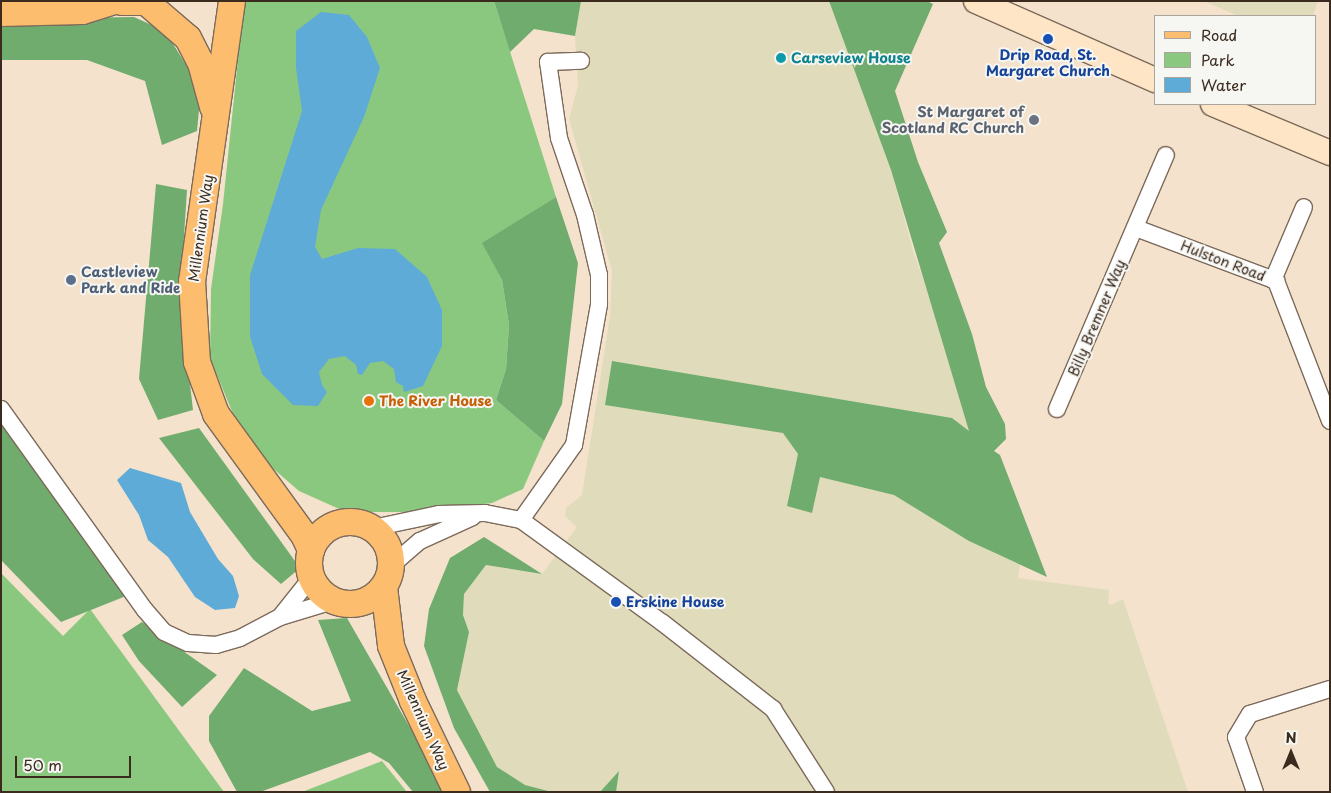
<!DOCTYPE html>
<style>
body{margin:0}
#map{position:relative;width:1331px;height:793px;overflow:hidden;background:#f4e2cc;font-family:"Playpen Sans",sans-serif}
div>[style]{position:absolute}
.built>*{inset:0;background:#e0dcbb}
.green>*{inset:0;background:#8bc87f}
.forest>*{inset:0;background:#70ac6e}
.water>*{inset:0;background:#5fabd8}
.roads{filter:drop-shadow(1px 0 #7c6a5b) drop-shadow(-1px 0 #7c6a5b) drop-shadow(0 1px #7c6a5b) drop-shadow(0 -1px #7c6a5b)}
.street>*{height:16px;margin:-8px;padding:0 8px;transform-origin:8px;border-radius:8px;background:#fff}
.secondary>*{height:24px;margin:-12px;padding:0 12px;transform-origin:12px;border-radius:12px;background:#fee5c5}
.primary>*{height:26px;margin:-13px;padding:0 13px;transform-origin:13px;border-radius:13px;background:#fcbd6f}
.primary>.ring{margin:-13px;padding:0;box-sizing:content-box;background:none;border:26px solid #fcbd6f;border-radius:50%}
.highway>*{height:28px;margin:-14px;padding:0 14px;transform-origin:14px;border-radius:14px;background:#fcbd6f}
.dots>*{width:14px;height:14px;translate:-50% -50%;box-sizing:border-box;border:2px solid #f6f6f2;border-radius:50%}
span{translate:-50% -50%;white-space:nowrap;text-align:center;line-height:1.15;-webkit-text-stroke:4px #f6f6f2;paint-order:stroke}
.transit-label{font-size:14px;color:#164399;font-weight:700}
.left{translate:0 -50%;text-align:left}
.culture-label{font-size:14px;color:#0d838f;font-weight:700}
.worship-label{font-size:14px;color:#5b616d;font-weight:700}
.right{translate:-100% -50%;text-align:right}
.street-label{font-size:14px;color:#3b2a1e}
.service-label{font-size:14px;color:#4e5e75;font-weight:700}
.food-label{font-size:14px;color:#c56008;font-weight:700}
.frame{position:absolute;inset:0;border:2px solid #3b2a1e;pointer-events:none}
.legend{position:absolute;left:1154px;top:15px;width:162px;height:90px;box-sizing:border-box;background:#f6f6f2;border:1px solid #aba49d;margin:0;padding:6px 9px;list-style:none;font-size:15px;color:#3b2a1e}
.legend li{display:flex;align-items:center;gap:10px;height:25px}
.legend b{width:25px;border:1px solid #aba49d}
.north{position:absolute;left:1266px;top:728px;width:50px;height:50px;-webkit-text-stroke:4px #f6f6f2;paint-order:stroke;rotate:0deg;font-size:14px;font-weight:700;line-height:20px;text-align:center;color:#3b2a1e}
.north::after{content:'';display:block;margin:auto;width:18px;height:22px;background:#3b2a1e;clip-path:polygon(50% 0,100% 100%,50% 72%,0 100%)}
.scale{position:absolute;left:15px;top:756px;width:116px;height:22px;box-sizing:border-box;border:2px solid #3b2a1e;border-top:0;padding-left:6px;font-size:15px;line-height:18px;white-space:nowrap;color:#3b2a1e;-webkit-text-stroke:4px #f6f6f2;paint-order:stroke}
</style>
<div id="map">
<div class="built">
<i style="clip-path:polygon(581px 1px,829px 1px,891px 170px,914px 254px,1022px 549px,1018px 578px,1109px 590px,1108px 603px,1111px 605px,1123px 599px,1188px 792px,616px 792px,618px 772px,600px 792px,552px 792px,525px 785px,497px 767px,457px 690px,469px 632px,463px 615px,464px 594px,486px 565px,542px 574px,577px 527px,565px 516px,566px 508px,582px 495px,610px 316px,612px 271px,569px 119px,578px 85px,575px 36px)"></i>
<i style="clip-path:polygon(1204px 1px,1318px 1px,1313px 16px,1238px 16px)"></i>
</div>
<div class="green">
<i style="clip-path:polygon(244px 1px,494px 1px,556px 197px,483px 243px,502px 280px,509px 325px,506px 369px,496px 400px,544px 441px,523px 489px,492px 503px,422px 512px,346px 512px,299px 491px,254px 452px,231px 409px,210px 358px,211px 289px,223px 204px)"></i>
<i style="clip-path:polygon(1px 573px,63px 636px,90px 609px,224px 792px,1px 792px)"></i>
<i style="clip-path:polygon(382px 761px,407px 792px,302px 792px)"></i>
</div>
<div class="forest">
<i style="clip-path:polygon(494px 1px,581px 1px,575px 36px,534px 29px,510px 52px)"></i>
<i style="clip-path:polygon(829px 1px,927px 1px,933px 4px,895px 91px,918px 162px,947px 232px,939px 243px,972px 334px,986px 387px,1005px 424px,1006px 439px,994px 451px,1000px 455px,1047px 577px,969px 541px,894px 495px,820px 477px,812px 513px,787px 506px,798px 454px,783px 433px,605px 405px,612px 361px,952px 418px,969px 431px,891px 170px)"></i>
<i style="clip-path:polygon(134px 17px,165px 31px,201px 89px,197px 131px,162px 145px,145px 81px,87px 60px,1px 60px,1px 19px)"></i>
<i style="clip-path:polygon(156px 184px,187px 190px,180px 298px,193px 410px,158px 420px,139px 379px)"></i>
<i style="clip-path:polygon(556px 197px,578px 263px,562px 404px,544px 441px,496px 400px,506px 369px,509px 325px,502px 280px,482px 243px)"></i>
<i style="clip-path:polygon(1px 424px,17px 442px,126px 596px,61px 622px,1px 560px)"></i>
<i style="clip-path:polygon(199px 428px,300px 568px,281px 584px,253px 559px,159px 438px)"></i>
<i style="clip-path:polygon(484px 537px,542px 574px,486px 565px,464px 594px,463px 615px,469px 632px,457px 690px,497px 767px,525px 785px,552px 792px,490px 792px,454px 728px,424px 646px,429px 609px,450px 558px)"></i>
<i style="clip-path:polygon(347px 618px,447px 792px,413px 792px,389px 763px,370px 752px,260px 792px,237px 792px,209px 741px,209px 716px,244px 668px,312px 711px,351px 701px,318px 620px)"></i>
<i style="clip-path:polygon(142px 622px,217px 675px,182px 707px,139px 661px,122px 635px)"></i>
<i style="clip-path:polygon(619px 771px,616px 792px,600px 792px)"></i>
</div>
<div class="water">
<i style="clip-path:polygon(321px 12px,349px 15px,367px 37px,380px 68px,364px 117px,321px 210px,315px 247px,322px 259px,358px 248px,395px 249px,427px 277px,442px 310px,442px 346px,423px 386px,404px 392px,403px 386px,396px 382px,394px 369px,383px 361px,370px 363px,362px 375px,358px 374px,356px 365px,345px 356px,329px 359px,319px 372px,322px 385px,327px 392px,318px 406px,293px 405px,262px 374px,250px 337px,250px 275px,302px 111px,296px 68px,296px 31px)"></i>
<i style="clip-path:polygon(130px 468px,181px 483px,190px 512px,218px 559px,233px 576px,239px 596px,235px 608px,215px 610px,195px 597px,168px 557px,148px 540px,139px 515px,117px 480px)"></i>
</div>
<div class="roads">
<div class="street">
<i style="left:1136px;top:228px;width:150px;rotate:20.7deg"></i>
<i style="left:1276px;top:281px;width:150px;rotate:68.9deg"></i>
<i style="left:1273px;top:280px;width:79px;rotate:-67deg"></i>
<i style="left:1px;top:409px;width:247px;rotate:54.4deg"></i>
<i style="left:145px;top:610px;width:29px;rotate:49deg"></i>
<i style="left:164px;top:632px;width:26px;rotate:25deg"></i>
<i style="left:188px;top:643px;width:28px;rotate:4deg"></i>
<i style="left:216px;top:645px;width:25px;rotate:-16deg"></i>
<i style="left:240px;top:638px;width:45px;rotate:-27.7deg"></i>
<i style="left:280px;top:617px;width:55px;rotate:-16.8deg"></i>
<i style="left:1057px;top:409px;width:276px;rotate:-66.8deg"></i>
<i style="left:521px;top:520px;width:92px;rotate:-54.8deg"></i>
<i style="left:574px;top:445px;width:143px;rotate:-79.9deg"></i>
<i style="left:599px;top:304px;width:29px;rotate:-90deg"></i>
<i style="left:599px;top:275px;width:62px;rotate:-103.1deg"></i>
<i style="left:585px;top:215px;width:81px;rotate:-108.7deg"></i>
<i style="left:559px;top:138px;width:77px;rotate:-98.2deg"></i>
<i style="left:548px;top:62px;width:33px;rotate:-2deg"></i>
<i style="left:373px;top:528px;width:67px;rotate:-12deg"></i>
<i style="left:439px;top:514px;width:46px;rotate:-1.2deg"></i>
<i style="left:485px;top:513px;width:37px;rotate:11deg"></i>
<i style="left:521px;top:520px;width:175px;rotate:36deg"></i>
<i style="left:663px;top:623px;width:140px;rotate:38deg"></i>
<i style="left:773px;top:709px;width:98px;rotate:57.4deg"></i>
<i style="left:392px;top:565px;width:37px;rotate:-41deg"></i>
<i style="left:420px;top:541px;width:58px;rotate:-24.4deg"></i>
<i style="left:280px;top:617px;width:50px;rotate:-51.5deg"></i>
<i style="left:1255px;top:792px;width:58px;rotate:-109.1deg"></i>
<i style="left:1236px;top:737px;width:27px;rotate:-59deg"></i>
<i style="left:1250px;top:714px;width:84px;rotate:-17.4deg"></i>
</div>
<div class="secondary">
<i style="left:976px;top:1px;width:196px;rotate:23.8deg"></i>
<i style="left:1213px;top:104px;width:127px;rotate:22.7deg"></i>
</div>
<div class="primary">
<i style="left:232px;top:1px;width:283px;rotate:98.1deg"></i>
<i style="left:192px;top:281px;width:81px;rotate:86.5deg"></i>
<i style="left:197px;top:362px;width:55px;rotate:69.9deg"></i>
<i style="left:216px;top:414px;width:150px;rotate:54deg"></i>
<i style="left:304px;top:535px;width:17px;rotate:65deg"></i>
<i style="left:146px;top:2px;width:55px;rotate:40.6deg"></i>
<i style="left:188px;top:38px;width:28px;rotate:63deg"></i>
<i style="left:201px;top:63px;width:46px;rotate:74.7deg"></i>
<i class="ring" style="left:309px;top:522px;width:56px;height:56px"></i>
<i style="left:384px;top:587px;width:59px;rotate:83.2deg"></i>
<i style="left:391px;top:646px;width:59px;rotate:68.2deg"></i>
<i style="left:413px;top:701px;width:101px;rotate:64.2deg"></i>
</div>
<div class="highway">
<i style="left:122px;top:1px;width:29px"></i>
<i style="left:1px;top:12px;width:81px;rotate:-1.4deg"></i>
<i style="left:82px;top:10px;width:30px;rotate:-17deg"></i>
</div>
</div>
<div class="dots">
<i style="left:1048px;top:39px;background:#1a4fb4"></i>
<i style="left:781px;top:58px;background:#0f9aa8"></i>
<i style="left:1034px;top:120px;background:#6b7280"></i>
<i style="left:71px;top:280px;background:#5c6f8a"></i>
<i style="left:369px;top:401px;background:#e8710a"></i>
<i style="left:616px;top:602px;background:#1a4fb4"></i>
</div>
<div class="transit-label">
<span style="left:1048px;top:63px">Drip Road, St.<br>Margaret Church</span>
<span class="left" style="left:626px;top:602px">Erskine House</span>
</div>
<div class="culture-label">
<span class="left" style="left:791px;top:58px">Carseview House</span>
</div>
<div class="worship-label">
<span class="right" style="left:1024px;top:120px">St Margaret of<br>Scotland RC Church</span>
</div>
<div class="street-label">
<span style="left:201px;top:228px;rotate:-82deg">Millennium Way</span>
<span style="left:1223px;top:261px;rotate:21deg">Hulston Road</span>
<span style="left:1097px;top:318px;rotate:-67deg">Billy Bremner Way</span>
<span style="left:423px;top:720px;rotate:66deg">Millennium Way</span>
</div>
<div class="service-label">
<span class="left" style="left:81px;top:280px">Castleview<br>Park and Ride</span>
</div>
<div class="food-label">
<span class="left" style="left:379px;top:401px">The River House</span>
</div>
<div class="frame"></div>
<ul class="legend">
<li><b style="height:6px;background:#fcbd6f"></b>Road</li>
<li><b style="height:14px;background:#8bc87f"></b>Park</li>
<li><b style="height:14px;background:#5fabd8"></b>Water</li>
</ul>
<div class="north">N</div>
<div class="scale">50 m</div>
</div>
